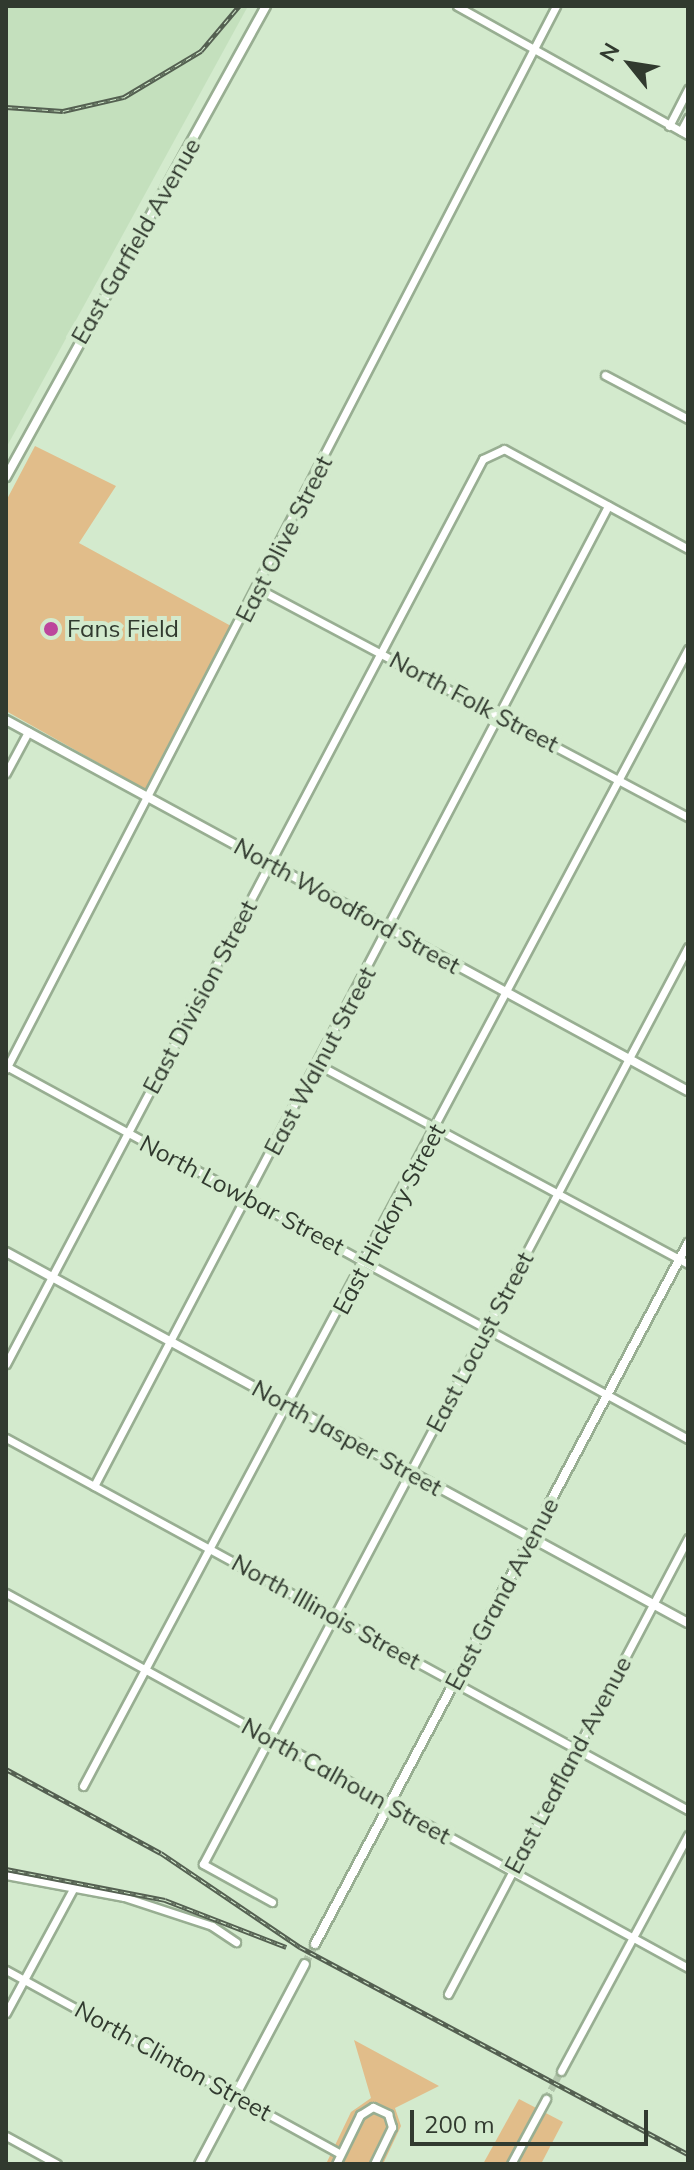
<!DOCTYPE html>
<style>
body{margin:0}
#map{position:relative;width:694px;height:2170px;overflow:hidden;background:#d3eacd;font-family:Mulish,sans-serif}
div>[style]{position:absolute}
.built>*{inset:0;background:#c4e0bd}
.green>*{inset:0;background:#e1bd8a}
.minor-tunnel>*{height:7px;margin-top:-3.5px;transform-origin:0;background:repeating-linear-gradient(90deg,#b3c7ad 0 7px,transparent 0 10.5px)}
.tertiary-tunnel>*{height:8px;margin-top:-4px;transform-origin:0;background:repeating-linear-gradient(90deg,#b3c7ad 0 8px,transparent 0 12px)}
.roads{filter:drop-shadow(2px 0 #98ae92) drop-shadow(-2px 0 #98ae92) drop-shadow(0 2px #98ae92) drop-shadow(0 -2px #98ae92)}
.minor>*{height:7px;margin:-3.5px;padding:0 3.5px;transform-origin:3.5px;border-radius:3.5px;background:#fff}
.tertiary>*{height:8px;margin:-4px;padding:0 4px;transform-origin:4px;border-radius:4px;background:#fff}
.rail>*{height:5px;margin-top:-2.5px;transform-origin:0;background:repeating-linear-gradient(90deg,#d3eacd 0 6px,#546051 0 12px);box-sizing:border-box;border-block:2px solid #546051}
.dots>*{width:22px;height:22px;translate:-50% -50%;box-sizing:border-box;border:4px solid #d3eacd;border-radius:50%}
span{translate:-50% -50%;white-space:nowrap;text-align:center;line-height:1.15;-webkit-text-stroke:8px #d3eacd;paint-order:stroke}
.street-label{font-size:24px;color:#313a2f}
.poi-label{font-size:24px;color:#313a2f}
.left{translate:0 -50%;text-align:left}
.frame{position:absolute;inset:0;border:8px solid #313a2f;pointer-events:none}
.north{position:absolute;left:590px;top:24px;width:80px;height:80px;-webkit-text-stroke:6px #d3eacd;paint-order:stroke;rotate:300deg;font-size:22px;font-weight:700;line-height:32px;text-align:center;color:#313a2f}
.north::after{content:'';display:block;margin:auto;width:28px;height:36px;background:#313a2f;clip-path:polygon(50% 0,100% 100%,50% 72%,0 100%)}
.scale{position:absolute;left:410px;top:2110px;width:238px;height:36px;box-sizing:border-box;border:4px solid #313a2f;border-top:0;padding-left:10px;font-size:24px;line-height:28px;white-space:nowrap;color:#313a2f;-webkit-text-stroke:6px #d3eacd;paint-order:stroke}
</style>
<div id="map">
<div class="built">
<i style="clip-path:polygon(6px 6px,248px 6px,6px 448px)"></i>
</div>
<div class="green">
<i style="clip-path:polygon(35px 446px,116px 486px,79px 543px,231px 626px,148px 791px,6px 711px,6px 501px)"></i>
<i style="clip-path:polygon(354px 2040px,439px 2086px,395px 2108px,401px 2126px,383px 2164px,326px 2164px,351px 2112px,371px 2098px)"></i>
<i style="clip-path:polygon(519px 2099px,563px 2122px,541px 2164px,483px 2164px)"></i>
</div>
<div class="minor-tunnel">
<i style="left:546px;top:2099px;width:32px;rotate:-62deg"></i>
</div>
<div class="tertiary-tunnel">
<i style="left:305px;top:1964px;width:22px;rotate:-63deg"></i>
</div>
<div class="roads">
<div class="minor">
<i style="left:457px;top:6px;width:265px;rotate:29.2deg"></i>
<i style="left:669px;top:126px;width:42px;rotate:-62.8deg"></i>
<i style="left:681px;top:131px;width:15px;rotate:-62deg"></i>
<i style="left:605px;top:375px;width:94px;rotate:27.9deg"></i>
<i style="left:259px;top:589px;width:486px;rotate:28deg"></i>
<i style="left:6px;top:773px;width:47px;rotate:-61.8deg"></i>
<i style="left:317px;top:1064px;width:421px;rotate:28.3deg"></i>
<i style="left:6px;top:1066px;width:777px;rotate:28.68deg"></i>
<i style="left:6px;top:1069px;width:1197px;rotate:-62.64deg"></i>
<i style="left:6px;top:1364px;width:1023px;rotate:-62.21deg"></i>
<i style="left:483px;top:459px;width:23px;rotate:-25deg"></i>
<i style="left:504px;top:449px;width:209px;rotate:28.5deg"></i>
<i style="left:6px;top:1438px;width:777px;rotate:28.61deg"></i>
<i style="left:94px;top:1486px;width:1107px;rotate:-62.32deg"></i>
<i style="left:6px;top:1593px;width:778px;rotate:28.8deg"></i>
<i style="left:83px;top:1786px;width:1288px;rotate:-61.98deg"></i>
<i style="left:6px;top:1875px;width:120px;rotate:10.6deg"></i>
<i style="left:124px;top:1897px;width:93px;rotate:18.2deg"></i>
<i style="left:212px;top:1926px;width:29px;rotate:34deg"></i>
<i style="left:272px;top:1902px;width:79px;rotate:-151.2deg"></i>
<i style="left:203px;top:1864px;width:1037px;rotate:-62.13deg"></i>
<i style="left:6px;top:1970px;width:380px;rotate:28.8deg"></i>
<i style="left:448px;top:1994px;width:515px;rotate:-62.24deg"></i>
<i style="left:6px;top:2013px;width:143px;rotate:-61.6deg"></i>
<i style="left:561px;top:2071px;width:268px;rotate:-61.7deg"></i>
<i style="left:6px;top:2136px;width:58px;rotate:28.8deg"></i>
<i style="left:336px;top:2164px;width:55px;rotate:-63.9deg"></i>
<i style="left:360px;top:2115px;width:15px;rotate:-32deg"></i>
<i style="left:373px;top:2107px;width:17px;rotate:25deg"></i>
<i style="left:388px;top:2114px;width:14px;rotate:73deg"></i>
<i style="left:392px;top:2127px;width:41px;rotate:115.9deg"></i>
<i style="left:511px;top:2164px;width:74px;rotate:-61.7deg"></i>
</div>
<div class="tertiary">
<i style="left:6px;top:477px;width:538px;rotate:-61.1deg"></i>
<i style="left:6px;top:720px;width:776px;rotate:28.55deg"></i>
<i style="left:6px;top:1252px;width:776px;rotate:28.55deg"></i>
<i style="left:315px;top:1944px;width:794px;rotate:-61.98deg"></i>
<i style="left:199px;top:2164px;width:226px;rotate:-62.1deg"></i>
</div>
</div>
<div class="rail">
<i style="left:6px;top:107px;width:57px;rotate:4deg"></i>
<i style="left:63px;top:111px;width:63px;rotate:-12.9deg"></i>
<i style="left:124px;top:97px;width:90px;rotate:-30.9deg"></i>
<i style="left:201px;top:51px;width:59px;rotate:-49.8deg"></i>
<i style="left:6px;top:1769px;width:176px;rotate:28.5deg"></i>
<i style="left:161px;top:1853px;width:168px;rotate:34.1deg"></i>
<i style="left:300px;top:1947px;width:440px;rotate:28.1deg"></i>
<i style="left:6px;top:1869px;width:162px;rotate:11deg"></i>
<i style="left:165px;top:1900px;width:130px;rotate:21.2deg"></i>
</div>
<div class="dots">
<i style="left:51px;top:629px;background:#bc469c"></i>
</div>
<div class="street-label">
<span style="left:136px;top:241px;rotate:-60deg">East Garfield Avenue</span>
<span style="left:284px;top:539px;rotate:-63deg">East Olive Street</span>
<span style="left:474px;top:702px;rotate:28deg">North Folk Street</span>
<span style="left:347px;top:906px;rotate:29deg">North Woodford Street</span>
<span style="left:200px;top:997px;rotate:-62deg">East Division Street</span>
<span style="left:320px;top:1061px;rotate:-62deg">East Walnut Street</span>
<span style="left:242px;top:1195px;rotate:28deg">North Lowbar Street</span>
<span style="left:389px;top:1219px;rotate:-62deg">East Hickory Street</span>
<span style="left:480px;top:1342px;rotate:-62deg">East Locust Street</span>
<span style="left:347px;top:1438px;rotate:29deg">North Jasper Street</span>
<span style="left:502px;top:1594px;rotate:-62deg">East Grand Avenue</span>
<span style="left:326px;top:1612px;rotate:29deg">North Illinois Street</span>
<span style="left:568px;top:1765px;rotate:-62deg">East Leafland Avenue</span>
<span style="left:346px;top:1781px;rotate:29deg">North Calhoun Street</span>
<span style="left:173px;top:2061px;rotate:29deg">North Clinton Street</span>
</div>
<div class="poi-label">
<span class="left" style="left:67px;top:629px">Fans Field</span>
</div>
<div class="frame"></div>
<div class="north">N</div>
<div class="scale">200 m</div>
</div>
